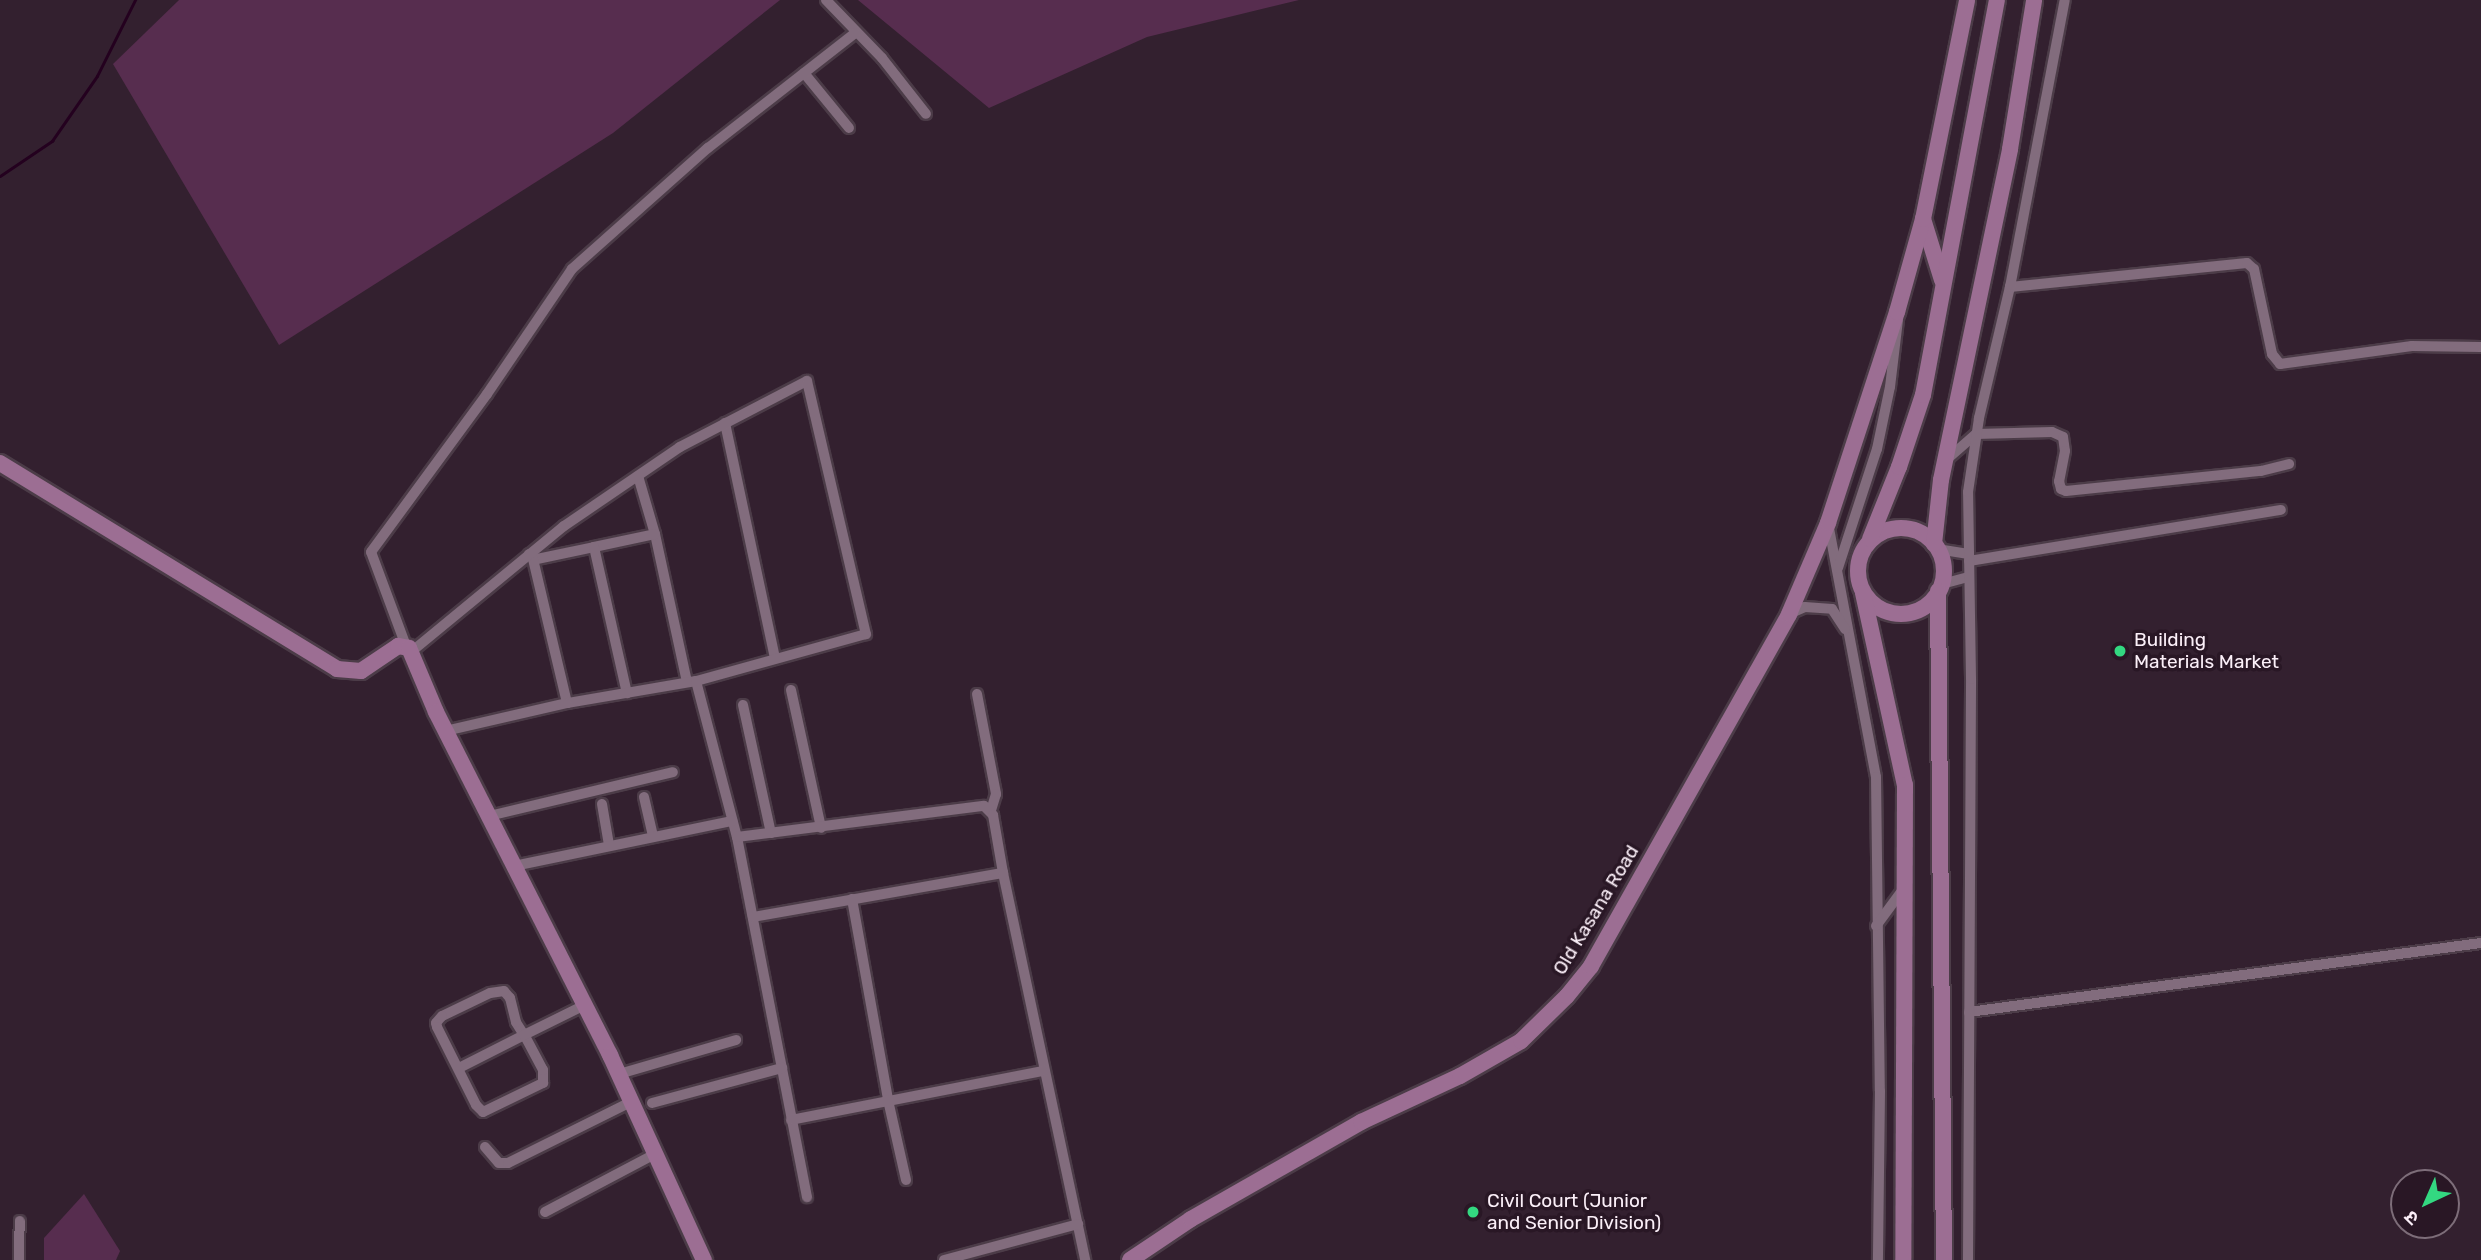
<!DOCTYPE html>
<meta charset="utf-8">
<style>
body{margin:0}
#map{position:relative;width:2481px;height:1260px;overflow:hidden;background:#33202f;font-family:Rubik,"Noto Sans Devanagari",sans-serif}
div>[style]{position:absolute}
.green>*{inset:0;background:#572d4f}
.stream>*{height:2.5px;margin:-1.25px;padding:0 1.25px;transform-origin:1.25px;border-radius:1.25px;background:#24011f}
.roads{filter:drop-shadow(2px 0 #4c3c48) drop-shadow(-2px 0 #4c3c48) drop-shadow(0 2px #4c3c48) drop-shadow(0 -2px #4c3c48)}
.street>*{height:10px;margin:-5px;padding:0 5px;transform-origin:5px;border-radius:5px;background:#826c7d}
.secondary>*{height:16px;margin:-8px;padding:0 8px;transform-origin:8px;border-radius:8px;background:#9c6e93}
.secondary>.ring{margin:-8px;padding:0;box-sizing:content-box;background:none;border:16px solid #9c6e93;border-radius:50%}
.dots>*{width:19px;height:19px;translate:-50% -50%;box-sizing:border-box;border:4px solid #291725;border-radius:50%}
span{translate:-50% -50%;white-space:nowrap;text-align:center;line-height:1.15;-webkit-text-stroke:7px #291725;paint-order:stroke}
.poi-label{font-size:19px;color:#fbeff8}
.left{translate:0 -50%;text-align:left}
.street-label{font-size:19px;color:#fbeff8}
.north{position:absolute;left:2390px;top:1169px;width:70px;height:70px;box-sizing:border-box;background:#291725;border:2px solid #7d6d79;border-radius:50%;rotate:224deg;font-size:19px;font-weight:700;line-height:28px;text-align:center;color:#fbeff8}
.north::after{content:'';display:block;margin:auto;width:24px;height:32px;background:#33d881;clip-path:polygon(50% 0,100% 100%,50% 72%,0 100%)}
</style>
<div id="map">
<div class="green">
<i style="clip-path:polygon(179px 0,780px 0,613px 133px,279px 345px,113px 64px)"></i>
<i style="clip-path:polygon(858px 0,1299px 0,1147px 37px,989px 108px)"></i>
<i style="clip-path:polygon(84px 1194px,120px 1251px,116px 1260px,44px 1260px,44px 1238px)"></i>
</div>
<div class="stream">
<i style="left:0;top:176px;width:63px;rotate:-33.9deg"></i>
<i style="left:52px;top:141px;width:79px;rotate:-55.3deg"></i>
<i style="left:97px;top:76px;width:85px;rotate:-63.4deg"></i>
</div>
<div class="roads">
<div class="street">
<i style="left:826px;top:0;width:81px;rotate:46deg"></i>
<i style="left:882px;top:58px;width:71px;rotate:51.8deg"></i>
<i style="left:804px;top:73px;width:71px;rotate:50.7deg"></i>
<i style="left:2010px;top:287px;width:238px;rotate:-5.8deg"></i>
<i style="left:2247px;top:263px;width:9px;rotate:41deg"></i>
<i style="left:2254px;top:269px;width:87px;rotate:78deg"></i>
<i style="left:2272px;top:354px;width:13px;rotate:51deg"></i>
<i style="left:2280px;top:364px;width:133px;rotate:-7.8deg"></i>
<i style="left:2412px;top:346px;width:69px;rotate:0.8deg"></i>
<i style="left:725px;top:423px;width:240px;rotate:78deg"></i>
<i style="left:1945px;top:461px;width:41px;rotate:-41.1deg"></i>
<i style="left:1976px;top:434px;width:76px;rotate:-1.5deg"></i>
<i style="left:2052px;top:432px;width:12px;rotate:24deg"></i>
<i style="left:2063px;top:437px;width:14px;rotate:82deg"></i>
<i style="left:2065px;top:451px;width:31px;rotate:101deg"></i>
<i style="left:2059px;top:481px;width:8px;rotate:76deg"></i>
<i style="left:2061px;top:489px;width:5px;rotate:22deg"></i>
<i style="left:2066px;top:491px;width:196px;rotate:-5.9deg"></i>
<i style="left:2261px;top:471px;width:29px;rotate:-14deg"></i>
<i style="left:638px;top:476px;width:60px;rotate:73.7deg"></i>
<i style="left:655px;top:534px;width:151px;rotate:77.8deg"></i>
<i style="left:1828px;top:523px;width:258px;rotate:79.3deg"></i>
<i style="left:1876px;top:777px;width:314px;rotate:89.3deg"></i>
<i style="left:1880px;top:1091px;width:169px;rotate:90.7deg"></i>
<i style="left:594px;top:547px;width:62px;rotate:-12deg"></i>
<i style="left:1937px;top:549px;width:32px;rotate:9deg"></i>
<i style="left:529px;top:554px;width:9px;rotate:32deg"></i>
<i style="left:537px;top:559px;width:58px;rotate:-11.9deg"></i>
<i style="left:594px;top:547px;width:150px;rotate:77.3deg"></i>
<i style="left:533px;top:559px;width:148px;rotate:76.7deg"></i>
<i style="left:1969px;top:561px;width:316px;rotate:-9.3deg"></i>
<i style="left:1838px;top:568px;width:125px;rotate:-71.9deg"></i>
<i style="left:1877px;top:449px;width:63px;rotate:-78.2deg"></i>
<i style="left:1890px;top:387px;width:67px;rotate:-83.2deg"></i>
<i style="left:1942px;top:584px;width:28px;rotate:-15deg"></i>
<i style="left:1789px;top:614px;width:17px;rotate:-24deg"></i>
<i style="left:1805px;top:607px;width:27px;rotate:4deg"></i>
<i style="left:1832px;top:609px;width:24px;rotate:57deg"></i>
<i style="left:406px;top:646px;width:100px;rotate:-110.4deg"></i>
<i style="left:371px;top:552px;width:196px;rotate:-53.7deg"></i>
<i style="left:487px;top:394px;width:151px;rotate:-55.8deg"></i>
<i style="left:572px;top:269px;width:182px;rotate:-41.7deg"></i>
<i style="left:708px;top:148px;width:187px;rotate:-38deg"></i>
<i style="left:411px;top:652px;width:198px;rotate:-39.5deg"></i>
<i style="left:564px;top:526px;width:140px;rotate:-34.3deg"></i>
<i style="left:680px;top:447px;width:143px;rotate:-27.5deg"></i>
<i style="left:807px;top:381px;width:260px;rotate:76.9deg"></i>
<i style="left:866px;top:634px;width:176px;rotate:164.5deg"></i>
<i style="left:696px;top:681px;width:131px;rotate:170.3deg"></i>
<i style="left:567px;top:703px;width:125px;rotate:167.1deg"></i>
<i style="left:696px;top:681px;width:161px;rotate:75.3deg"></i>
<i style="left:737px;top:837px;width:367px;rotate:79deg"></i>
<i style="left:791px;top:690px;width:141px;rotate:77.7deg"></i>
<i style="left:977px;top:694px;width:102px;rotate:79.2deg"></i>
<i style="left:996px;top:794px;width:17px;rotate:107deg"></i>
<i style="left:743px;top:705px;width:131px;rotate:77.7deg"></i>
<i style="left:644px;top:797px;width:39px;rotate:77deg"></i>
<i style="left:602px;top:804px;width:42px;rotate:80.3deg"></i>
<i style="left:489px;top:816px;width:189px;rotate:-13.4deg"></i>
<i style="left:737px;top:837px;width:249px;rotate:-7.2deg"></i>
<i style="left:984px;top:806px;width:13px;rotate:45deg"></i>
<i style="left:993px;top:815px;width:59px;rotate:80.2deg"></i>
<i style="left:514px;top:866px;width:223px;rotate:-11.7deg"></i>
<i style="left:852px;top:899px;width:204px;rotate:79.8deg"></i>
<i style="left:888px;top:1100px;width:82px;rotate:77.3deg"></i>
<i style="left:753px;top:917px;width:254px;rotate:-10deg"></i>
<i style="left:1003px;top:873px;width:396px;rotate:78deg"></i>
<i style="left:1876px;top:926px;width:47px;rotate:-53.6deg"></i>
<i style="left:1969px;top:1012px;width:517px;rotate:-7.68deg"></i>
<i style="left:459px;top:1068px;width:73px;rotate:-26.9deg"></i>
<i style="left:524px;top:1035px;width:15px;rotate:-122deg"></i>
<i style="left:516px;top:1022px;width:25px;rotate:-104deg"></i>
<i style="left:510px;top:998px;width:9px;rotate:-131deg"></i>
<i style="left:504px;top:991px;width:14px;rotate:172deg"></i>
<i style="left:490px;top:993px;width:53px;rotate:154.4deg"></i>
<i style="left:442px;top:1016px;width:9px;rotate:131deg"></i>
<i style="left:436px;top:1023px;width:4px;rotate:76deg"></i>
<i style="left:437px;top:1027px;width:87px;rotate:63.4deg"></i>
<i style="left:476px;top:1105px;width:10px;rotate:45deg"></i>
<i style="left:483px;top:1112px;width:67px;rotate:-25.8deg"></i>
<i style="left:543px;top:1083px;width:13px;rotate:-90deg"></i>
<i style="left:543px;top:1070px;width:40px;rotate:-118deg"></i>
<i style="left:524px;top:1035px;width:66px;rotate:-26.2deg"></i>
<i style="left:619px;top:1074px;width:122px;rotate:-16.2deg"></i>
<i style="left:652px;top:1103px;width:135px;rotate:-15.1deg"></i>
<i style="left:791px;top:1120px;width:256px;rotate:-11deg"></i>
<i style="left:485px;top:1147px;width:21px;rotate:49deg"></i>
<i style="left:499px;top:1163px;width:9px"></i>
<i style="left:508px;top:1163px;width:137px;rotate:-26.4deg"></i>
<i style="left:545px;top:1212px;width:124px;rotate:-27.8deg"></i>
<i style="left:19px;top:1260px;width:39px;rotate:-89deg"></i>
<i style="left:944px;top:1260px;width:139px;rotate:-15deg"></i>
<i style="left:1968px;top:1260px;width:581px;rotate:-89.7deg"></i>
<i style="left:1971px;top:679px;width:187px;rotate:-90.9deg"></i>
<i style="left:1968px;top:492px;width:75px;rotate:-81.5deg"></i>
<i style="left:1979px;top:418px;width:135px;rotate:-76.7deg"></i>
<i style="left:2010px;top:287px;width:292px;rotate:-79.2deg"></i>
</div>
<div class="secondary">
<i style="left:1923px;top:219px;width:64px;rotate:72.7deg"></i>
<i style="left:0;top:463px;width:395px;rotate:31.4deg"></i>
<i style="left:337px;top:669px;width:24px;rotate:5deg"></i>
<i style="left:361px;top:671px;width:45px;rotate:-34deg"></i>
<i style="left:398px;top:646px;width:11px;rotate:10deg"></i>
<i style="left:409px;top:648px;width:69px;rotate:67.1deg"></i>
<i style="left:436px;top:712px;width:385px;rotate:63.1deg"></i>
<i style="left:610px;top:1055px;width:226px;rotate:65.4deg"></i>
<i class="ring" style="left:1858px;top:528px;width:70px;height:70px"></i>
<i style="left:1870px;top:539px;width:78px;rotate:-68.1deg"></i>
<i style="left:1899px;top:467px;width:76px;rotate:-71.6deg"></i>
<i style="left:1923px;top:395px;width:402px;rotate:-79.4deg"></i>
<i style="left:1934px;top:544px;width:64px;rotate:-83.8deg"></i>
<i style="left:1941px;top:480px;width:338px;rotate:-78.2deg"></i>
<i style="left:2010px;top:149px;width:151px;rotate:-80.8deg"></i>
<i style="left:1938px;top:591px;width:669px;rotate:89.49deg"></i>
<i style="left:1863px;top:593px;width:197px;rotate:77.7deg"></i>
<i style="left:1905px;top:785px;width:475px;rotate:90.2deg"></i>
<i style="left:1130px;top:1260px;width:73px;rotate:-33.9deg"></i>
<i style="left:1191px;top:1219px;width:196px;rotate:-29.7deg"></i>
<i style="left:1361px;top:1122px;width:109px;rotate:-24.9deg"></i>
<i style="left:1460px;top:1076px;width:70px;rotate:-29.8deg"></i>
<i style="left:1521px;top:1041px;width:64px;rotate:-44.4deg"></i>
<i style="left:1567px;top:996px;width:38px;rotate:-51deg"></i>
<i style="left:1591px;top:966px;width:404px;rotate:-60.6deg"></i>
<i style="left:1789px;top:614px;width:99px;rotate:-66.8deg"></i>
<i style="left:1828px;top:523px;width:222px;rotate:-71.9deg"></i>
<i style="left:1897px;top:312px;width:97px;rotate:-74.4deg"></i>
<i style="left:1923px;top:219px;width:223px;rotate:-78.6deg"></i>
</div>
</div>
<div class="dots">
<i style="left:2120px;top:651px;background:#33d881"></i>
<i style="left:1473px;top:1212px;background:#33d881"></i>
</div>
<div class="poi-label">
<span class="left" style="left:2134px;top:651px">Building<br>Materials Market</span>
<span class="left" style="left:1487px;top:1212px">Civil Court (Junior<br>and Senior Division)</span>
</div>
<div class="street-label">
<span style="left:1596px;top:910px;rotate:-59deg">Old Kasana Road</span>
</div>
<div class="north">उ</div>
</div>
